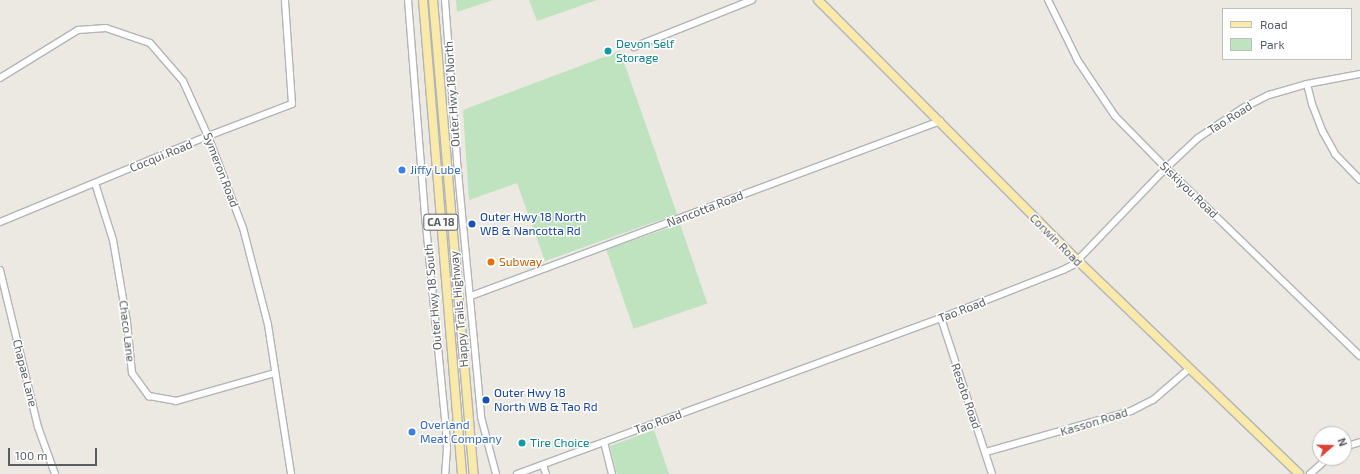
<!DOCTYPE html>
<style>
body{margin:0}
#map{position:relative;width:1360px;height:474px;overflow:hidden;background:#ebe9e1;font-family:"Exo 2",sans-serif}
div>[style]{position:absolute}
.green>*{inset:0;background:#bfe2bf;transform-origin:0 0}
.roads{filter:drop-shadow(1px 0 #b2b4b8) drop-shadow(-1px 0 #b2b4b8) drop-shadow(0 1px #b2b4b8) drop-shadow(0 -1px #b2b4b8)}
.minor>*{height:6px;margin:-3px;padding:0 3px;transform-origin:3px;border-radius:3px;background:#fff}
.major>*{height:8px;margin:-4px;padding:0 4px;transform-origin:4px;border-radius:4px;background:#f9eaa9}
.dots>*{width:11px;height:11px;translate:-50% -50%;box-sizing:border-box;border:2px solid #fff;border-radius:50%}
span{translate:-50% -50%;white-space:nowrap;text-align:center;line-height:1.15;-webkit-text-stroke:3px #fff;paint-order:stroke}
.shield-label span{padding:1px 3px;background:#fff;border:1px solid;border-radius:3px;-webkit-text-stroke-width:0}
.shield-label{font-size:11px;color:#595d61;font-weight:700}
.culture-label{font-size:12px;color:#0d838f}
.left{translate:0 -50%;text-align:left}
.street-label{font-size:12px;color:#595d61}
.shop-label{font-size:12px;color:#366cbe}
.transit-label{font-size:12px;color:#164399}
.food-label{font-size:12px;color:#c56008}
.legend{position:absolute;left:1222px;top:8px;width:130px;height:52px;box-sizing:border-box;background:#fff;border:1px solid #bdbec0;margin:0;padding:5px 7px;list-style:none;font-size:12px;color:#595d61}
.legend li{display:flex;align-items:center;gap:8px;height:20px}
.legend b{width:20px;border:1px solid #bdbec0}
.north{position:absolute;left:1312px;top:426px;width:40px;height:40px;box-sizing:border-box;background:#fff;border:1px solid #bdbec0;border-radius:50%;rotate:70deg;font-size:11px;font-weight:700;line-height:16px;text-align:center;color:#595d61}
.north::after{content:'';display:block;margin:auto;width:14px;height:18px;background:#db4137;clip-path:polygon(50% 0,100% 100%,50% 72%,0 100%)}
.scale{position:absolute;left:8px;top:448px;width:89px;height:18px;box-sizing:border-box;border:2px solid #595d61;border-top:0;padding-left:5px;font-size:12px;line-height:14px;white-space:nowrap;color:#595d61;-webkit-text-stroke:3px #fff;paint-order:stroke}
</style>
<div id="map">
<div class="green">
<i style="clip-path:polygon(456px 0,493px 0,457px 12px)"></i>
<i style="clip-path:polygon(529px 0,597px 0,537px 21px)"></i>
<i style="clip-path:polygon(620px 51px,677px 214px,545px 261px,517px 183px,469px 200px,463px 110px)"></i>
<i style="left:680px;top:224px;width:84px;height:78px;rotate:71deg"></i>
<i style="clip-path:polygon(654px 430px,669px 474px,617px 474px,610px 446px)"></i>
</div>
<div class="roads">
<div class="minor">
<i style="left:408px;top:0;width:216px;rotate:85.5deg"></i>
<i style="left:425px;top:215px;width:216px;rotate:84.4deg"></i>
<i style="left:446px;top:430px;width:18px;rotate:87deg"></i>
<i style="left:447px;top:448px;width:26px;rotate:94deg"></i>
<i style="left:445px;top:0;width:161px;rotate:85.7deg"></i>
<i style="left:457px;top:161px;width:257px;rotate:84.6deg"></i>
<i style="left:481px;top:417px;width:59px;rotate:75.3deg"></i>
<i style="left:1048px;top:0;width:68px;rotate:63.8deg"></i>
<i style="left:1078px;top:61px;width:66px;rotate:56.1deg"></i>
<i style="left:1115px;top:116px;width:73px;rotate:45.6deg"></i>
<i style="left:1166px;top:168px;width:270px;rotate:44.1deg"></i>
<i style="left:634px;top:47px;width:127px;rotate:-21.7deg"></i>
<i style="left:0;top:78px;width:92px;rotate:-31.6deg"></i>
<i style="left:78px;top:30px;width:28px;rotate:-4deg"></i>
<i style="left:106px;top:28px;width:46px;rotate:18.8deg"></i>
<i style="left:150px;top:43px;width:50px;rotate:49deg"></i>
<i style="left:183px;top:81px;width:60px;rotate:65.6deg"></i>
<i style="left:208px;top:136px;width:98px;rotate:69.2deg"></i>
<i style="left:243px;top:228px;width:100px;rotate:75.5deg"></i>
<i style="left:268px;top:325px;width:151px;rotate:81.2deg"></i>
<i style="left:1307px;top:84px;width:21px;rotate:76deg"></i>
<i style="left:1312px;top:104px;width:30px;rotate:69deg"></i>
<i style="left:1323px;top:132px;width:25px;rotate:61deg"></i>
<i style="left:1335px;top:154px;width:36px;rotate:46deg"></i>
<i style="left:95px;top:183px;width:60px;rotate:72.5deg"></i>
<i style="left:113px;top:240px;width:83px;rotate:80.3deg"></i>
<i style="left:127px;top:322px;width:51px;rotate:84.4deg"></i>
<i style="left:132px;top:373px;width:29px;rotate:54deg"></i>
<i style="left:149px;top:396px;width:27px;rotate:10deg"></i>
<i style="left:176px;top:401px;width:103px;rotate:-15.8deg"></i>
<i style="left:0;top:222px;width:225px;rotate:-22.5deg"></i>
<i style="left:208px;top:136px;width:90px;rotate:-20.9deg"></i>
<i style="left:292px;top:104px;width:104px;rotate:-93.9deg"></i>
<i style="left:0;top:270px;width:162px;rotate:76.4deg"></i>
<i style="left:38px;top:427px;width:50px;rotate:70.1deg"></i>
<i style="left:471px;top:296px;width:501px;rotate:-20.46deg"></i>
<i style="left:941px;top:318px;width:164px;rotate:71.9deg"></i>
<i style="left:604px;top:442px;width:33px;rotate:76deg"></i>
<i style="left:1344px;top:447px;width:17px;rotate:-17deg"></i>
<i style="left:986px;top:452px;width:151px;rotate:-15.8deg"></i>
<i style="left:1131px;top:411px;width:25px;rotate:-27deg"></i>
<i style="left:1153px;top:400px;width:49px;rotate:-40.9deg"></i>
<i style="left:543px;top:465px;width:9px;rotate:72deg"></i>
<i style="left:517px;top:474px;width:452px;rotate:-20.2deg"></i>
<i style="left:941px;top:318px;width:131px;rotate:-21.5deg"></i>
<i style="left:1063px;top:270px;width:11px;rotate:-27deg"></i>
<i style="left:1073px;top:265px;width:134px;rotate:-46.2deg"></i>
<i style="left:1166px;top:168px;width:44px;rotate:-43.2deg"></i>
<i style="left:1198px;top:138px;width:54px;rotate:-33.7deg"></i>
<i style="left:1243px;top:108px;width:29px;rotate:-27deg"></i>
<i style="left:1269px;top:95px;width:40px;rotate:-16deg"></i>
<i style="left:1307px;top:84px;width:54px;rotate:-10.7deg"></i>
<i style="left:1310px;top:474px;width:24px;rotate:-42deg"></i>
</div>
<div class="major">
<i style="left:423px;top:0;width:476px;rotate:85.3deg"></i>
<i style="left:433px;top:0;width:476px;rotate:85.1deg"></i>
<i style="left:818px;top:0;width:367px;rotate:45.1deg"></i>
<i style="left:1077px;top:260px;width:308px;rotate:43.9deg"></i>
</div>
</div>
<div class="dots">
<i style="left:608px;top:51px;background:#0f9aa8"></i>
<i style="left:402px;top:170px;background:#3f7fe0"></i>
<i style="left:472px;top:224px;background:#1a4fb4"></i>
<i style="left:491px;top:262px;background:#e8710a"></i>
<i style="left:486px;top:400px;background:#1a4fb4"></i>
<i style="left:412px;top:432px;background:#3f7fe0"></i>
<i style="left:522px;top:443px;background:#0f9aa8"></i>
</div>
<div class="shield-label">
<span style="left:441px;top:222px">CA 18</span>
</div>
<div class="culture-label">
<span class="left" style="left:616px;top:51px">Devon Self<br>Storage</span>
<span class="left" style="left:530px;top:443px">Tire Choice</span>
</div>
<div class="street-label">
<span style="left:452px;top:94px;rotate:-94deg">Outer Hwy 18 North</span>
<span style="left:1230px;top:118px;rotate:-32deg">Tao Road</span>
<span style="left:161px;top:156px;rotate:-22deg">Cocqui Road</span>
<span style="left:221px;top:170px;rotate:69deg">Symeron Road</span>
<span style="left:1189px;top:190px;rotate:44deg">Siskiyou Road</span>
<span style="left:705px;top:209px;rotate:-21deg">Nancotta Road</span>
<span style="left:1056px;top:240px;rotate:45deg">Corwin Road</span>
<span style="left:433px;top:297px;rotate:-95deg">Outer Hwy 18 South</span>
<span style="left:459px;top:309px;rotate:-95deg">Happy Trails Highway</span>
<span style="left:962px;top:310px;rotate:-21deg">Tao Road</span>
<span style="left:127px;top:331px;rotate:83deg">Chaco Lane</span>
<span style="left:25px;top:373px;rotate:76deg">Chapae Lane</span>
<span style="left:966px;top:396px;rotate:71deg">Resoto Road</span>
<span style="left:658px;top:422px;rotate:-20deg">Tao Road</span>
<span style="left:1094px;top:422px;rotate:-17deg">Kasson Road</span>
</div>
<div class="shop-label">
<span class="left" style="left:410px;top:170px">Jiffy Lube</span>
<span class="left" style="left:420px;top:432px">Overland<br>Meat Company</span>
</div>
<div class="transit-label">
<span class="left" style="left:480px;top:224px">Outer Hwy 18 North<br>WB &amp; Nancotta Rd</span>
<span class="left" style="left:494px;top:400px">Outer Hwy 18<br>North WB &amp; Tao Rd</span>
</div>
<div class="food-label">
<span class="left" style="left:499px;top:262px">Subway</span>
</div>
<ul class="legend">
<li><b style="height:5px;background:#f9eaa9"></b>Road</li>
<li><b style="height:11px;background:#bfe2bf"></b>Park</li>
</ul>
<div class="north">N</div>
<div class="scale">100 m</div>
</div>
